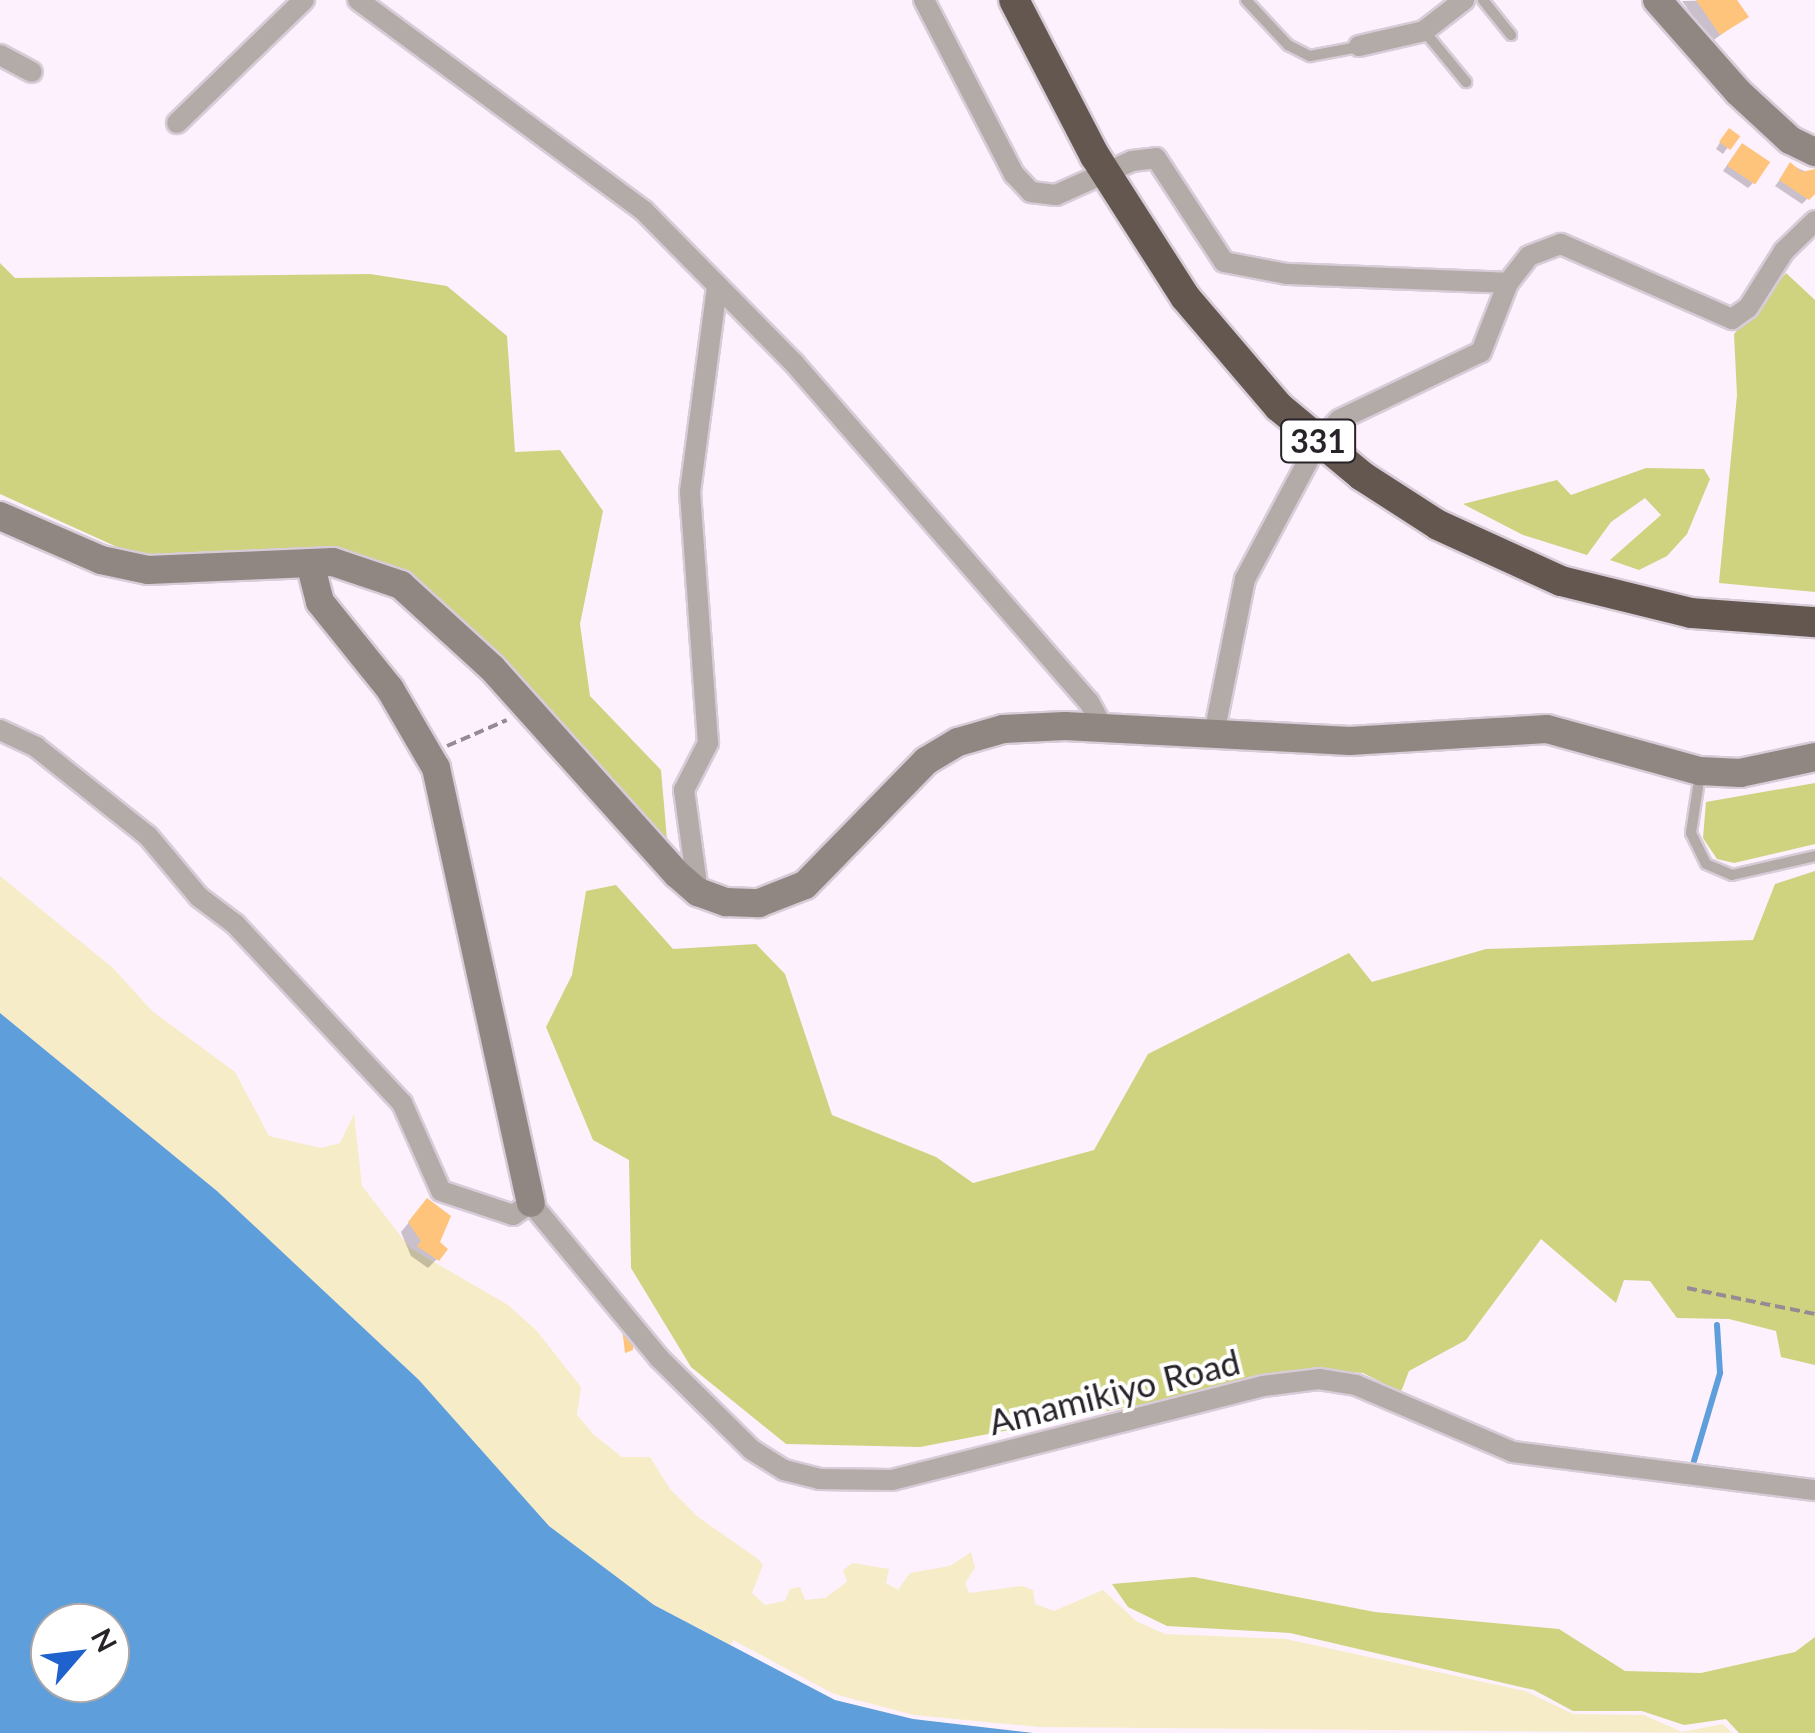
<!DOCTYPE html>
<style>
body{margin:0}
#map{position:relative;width:1815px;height:1733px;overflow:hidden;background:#fdf1fe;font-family:Lato,sans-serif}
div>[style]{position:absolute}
.green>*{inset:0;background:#cfd27e}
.sand>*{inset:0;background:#f6ecc7}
.water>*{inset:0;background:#5e9eda}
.shadow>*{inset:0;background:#0003}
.stream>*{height:6px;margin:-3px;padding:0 3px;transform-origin:3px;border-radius:3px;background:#5e9eda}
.building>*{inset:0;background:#fec47c;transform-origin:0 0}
.path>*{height:4px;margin-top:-2px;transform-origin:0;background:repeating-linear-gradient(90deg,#948b94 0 10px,transparent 0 15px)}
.roads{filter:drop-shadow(2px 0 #d7ccd7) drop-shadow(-2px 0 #d7ccd7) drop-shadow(0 2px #d7ccd7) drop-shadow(0 -2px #d7ccd7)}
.lane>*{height:10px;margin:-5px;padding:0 5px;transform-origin:5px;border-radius:5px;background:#b2aba7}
.street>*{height:20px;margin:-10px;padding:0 10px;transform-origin:10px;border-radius:10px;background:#b2aba7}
.secondary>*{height:28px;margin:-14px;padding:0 14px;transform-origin:14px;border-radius:14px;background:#908782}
.highway>*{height:30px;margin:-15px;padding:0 15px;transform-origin:15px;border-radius:15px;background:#645750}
span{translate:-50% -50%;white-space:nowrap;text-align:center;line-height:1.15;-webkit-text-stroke:8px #fff;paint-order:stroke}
.shield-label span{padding:2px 8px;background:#fff;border:2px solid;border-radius:8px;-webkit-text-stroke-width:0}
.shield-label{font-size:32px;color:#282328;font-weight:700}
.street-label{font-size:35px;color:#282328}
.north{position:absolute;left:30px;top:1603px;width:100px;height:100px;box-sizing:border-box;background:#fff;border:2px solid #a9a7a9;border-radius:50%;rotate:62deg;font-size:28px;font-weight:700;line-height:40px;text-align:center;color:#282328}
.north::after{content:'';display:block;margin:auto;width:35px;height:45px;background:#1f61cd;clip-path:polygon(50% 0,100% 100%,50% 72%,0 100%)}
</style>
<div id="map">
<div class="green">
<i style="clip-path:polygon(0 263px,15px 278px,370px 274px,447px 286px,507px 336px,515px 452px,560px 450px,603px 511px,580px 624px,590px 696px,661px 770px,668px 851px,467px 624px,413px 577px,348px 552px,137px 556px,0 494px)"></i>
<i style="clip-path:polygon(1786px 273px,1815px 300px,1815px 592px,1719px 583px,1737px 395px,1734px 334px)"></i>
<i style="clip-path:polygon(1646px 468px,1704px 469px,1710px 479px,1687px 534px,1667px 556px,1639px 570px,1610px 560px,1661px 515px,1645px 498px,1611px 522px,1587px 555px,1523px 535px,1463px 504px,1557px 480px,1571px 495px)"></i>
<i style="clip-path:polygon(1815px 783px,1815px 844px,1734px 863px,1717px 859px,1703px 838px,1706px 802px)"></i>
<i style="clip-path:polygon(1815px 871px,1815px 1365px,1781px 1357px,1776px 1331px,1729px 1319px,1677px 1318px,1650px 1281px,1624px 1280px,1616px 1303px,1541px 1239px,1466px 1340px,1409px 1371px,1401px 1392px,1363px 1373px,1322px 1370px,920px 1447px,786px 1444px,691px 1367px,631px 1268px,629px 1160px,593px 1140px,546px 1027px,572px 975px,586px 891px,616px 885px,673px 949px,756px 944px,785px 974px,832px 1115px,936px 1157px,973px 1183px,1094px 1150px,1148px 1054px,1349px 953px,1372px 982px,1486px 949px,1753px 940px,1775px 884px)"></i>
<i style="clip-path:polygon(1194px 1577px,1375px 1612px,1559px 1629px,1625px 1671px,1701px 1673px,1795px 1652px,1815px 1637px,1815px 1733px,1739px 1733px,1726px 1719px,1684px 1725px,1642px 1711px,1573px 1711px,1534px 1690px,1290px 1633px,1167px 1626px,1128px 1607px,1112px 1584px)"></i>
</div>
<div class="sand">
<i style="clip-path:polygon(0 876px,113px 968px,152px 1011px,235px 1072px,269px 1136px,321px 1148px,340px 1143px,354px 1114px,362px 1186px,410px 1248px,508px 1305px,536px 1330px,581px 1387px,577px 1415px,594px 1435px,622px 1457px,650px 1457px,670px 1489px,698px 1517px,758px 1559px,763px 1565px,752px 1593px,765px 1605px,785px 1601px,790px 1589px,800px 1587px,805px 1600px,825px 1598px,847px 1582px,843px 1570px,853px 1563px,889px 1569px,886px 1583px,898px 1590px,910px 1573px,950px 1566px,971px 1552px,975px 1568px,965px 1583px,969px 1593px,1022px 1586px,1033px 1590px,1035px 1604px,1054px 1611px,1103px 1590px,1136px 1621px,1165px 1634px,1286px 1639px,1525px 1691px,1573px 1714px,1644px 1715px,1682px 1732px,1723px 1724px,1732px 1733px,1040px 1727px,914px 1715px,834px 1694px,733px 1640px,731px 1645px,654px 1605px,549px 1526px,419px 1380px,217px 1191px,0 1013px)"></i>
</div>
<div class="water">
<i style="clip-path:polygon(evenodd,0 1013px,217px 1191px,419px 1380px,549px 1526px,654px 1605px,835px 1700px,913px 1719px,1033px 1733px,0 1733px,0 1013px,50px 1623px,110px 1623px,110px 1683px,50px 1683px,50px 1623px)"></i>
</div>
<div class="shadow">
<i style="clip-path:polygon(1734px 0,1745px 17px,1711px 42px,1682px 1px)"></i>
<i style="clip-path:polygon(1724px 136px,1736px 136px,1723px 154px,1716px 149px)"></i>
<i style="clip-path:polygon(1737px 151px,1753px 183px,1748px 188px,1723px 171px)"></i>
<i style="clip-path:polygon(1791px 165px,1815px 176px,1815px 191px,1802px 204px,1775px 186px)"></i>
<i style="clip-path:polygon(419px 1210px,437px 1243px,437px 1259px,428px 1268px,411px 1256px,401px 1232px)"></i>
</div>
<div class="stream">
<i style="left:1694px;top:1461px;width:92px;rotate:-73.5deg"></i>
<i style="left:1720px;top:1373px;width:48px;rotate:-93.6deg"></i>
</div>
<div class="building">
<i style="clip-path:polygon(1696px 0,1737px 0,1749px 17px,1720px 35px)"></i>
<i style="left:1729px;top:128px;width:14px;height:17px;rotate:36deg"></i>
<i style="left:1742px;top:143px;width:34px;height:27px;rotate:34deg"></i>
<i style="clip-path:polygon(1790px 162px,1802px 172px,1815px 169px,1815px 194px,1809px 200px,1779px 180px)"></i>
<i style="clip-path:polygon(427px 1198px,451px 1216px,440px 1242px,448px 1249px,439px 1261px,417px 1246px,421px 1241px,408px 1222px)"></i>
<i style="clip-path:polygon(622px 1328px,633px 1340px,633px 1350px,625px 1353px)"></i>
</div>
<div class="path">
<i style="left:447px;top:746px;width:65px;rotate:-23.4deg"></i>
<i style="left:1687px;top:1288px;width:131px;rotate:11.5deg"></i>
</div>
<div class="roads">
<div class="lane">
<i style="left:1246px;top:0;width:62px;rotate:47deg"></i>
<i style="left:1288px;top:45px;width:25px;rotate:27deg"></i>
<i style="left:1310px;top:56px;width:49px;rotate:-10.6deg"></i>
<i style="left:1483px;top:0;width:45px;rotate:51.3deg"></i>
<i style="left:1425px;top:32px;width:65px;rotate:50.6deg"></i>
<i style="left:1700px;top:774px;width:60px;rotate:98.7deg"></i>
<i style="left:1691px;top:833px;width:34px;rotate:64deg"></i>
<i style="left:1706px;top:864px;width:28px;rotate:23deg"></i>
<i style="left:1732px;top:875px;width:85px;rotate:-12.9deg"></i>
</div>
<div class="street">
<i style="left:358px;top:0;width:355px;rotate:36.4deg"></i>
<i style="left:644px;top:211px;width:214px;rotate:45.4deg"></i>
<i style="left:794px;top:363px;width:449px;rotate:49deg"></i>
<i style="left:1089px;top:702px;width:29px;rotate:61deg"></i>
<i style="left:924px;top:0;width:196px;rotate:62.7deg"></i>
<i style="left:1014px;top:174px;width:25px;rotate:47deg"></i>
<i style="left:1031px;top:192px;width:25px;rotate:7deg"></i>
<i style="left:1056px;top:195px;width:83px;rotate:-24.1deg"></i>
<i style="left:1132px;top:161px;width:24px;rotate:-7deg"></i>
<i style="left:1156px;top:158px;width:124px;rotate:56.8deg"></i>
<i style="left:1224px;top:262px;width:64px;rotate:10.8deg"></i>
<i style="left:1287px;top:274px;width:221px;rotate:2.3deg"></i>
<i style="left:1359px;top:46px;width:67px;rotate:-13deg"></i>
<i style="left:1424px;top:31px;width:51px;rotate:-37.8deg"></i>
<i style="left:0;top:55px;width:36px;rotate:28deg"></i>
<i style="left:177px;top:123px;width:177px;rotate:-44.1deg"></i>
<i style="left:0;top:730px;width:40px;rotate:25deg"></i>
<i style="left:36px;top:747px;width:143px;rotate:38.5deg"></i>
<i style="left:148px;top:836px;width:80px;rotate:50.1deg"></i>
<i style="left:199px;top:897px;width:45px;rotate:36.9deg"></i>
<i style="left:235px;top:924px;width:245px;rotate:47deg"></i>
<i style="left:402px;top:1103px;width:96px;rotate:66.1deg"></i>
<i style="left:441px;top:1191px;width:76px;rotate:18.4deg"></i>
<i style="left:513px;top:1215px;width:22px;rotate:-34deg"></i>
<i style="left:531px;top:1203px;width:201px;rotate:50.4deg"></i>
<i style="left:659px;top:1358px;width:131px;rotate:44.7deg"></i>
<i style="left:752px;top:1450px;width:38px;rotate:32deg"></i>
<i style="left:784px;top:1470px;width:36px;rotate:14deg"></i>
<i style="left:819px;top:1479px;width:73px;rotate:0.8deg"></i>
<i style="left:892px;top:1480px;width:383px;rotate:-14.2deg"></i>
<i style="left:1263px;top:1386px;width:56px;rotate:-7.1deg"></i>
<i style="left:1319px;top:1379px;width:37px;rotate:9deg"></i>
<i style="left:1356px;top:1385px;width:171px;rotate:23.1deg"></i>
<i style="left:1513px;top:1452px;width:304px;rotate:7.2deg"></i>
<i style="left:1214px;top:734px;width:158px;rotate:-78.7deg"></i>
<i style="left:1245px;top:579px;width:155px;rotate:-61.9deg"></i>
<i style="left:1318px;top:442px;width:30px;rotate:-46deg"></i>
<i style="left:1339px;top:420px;width:157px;rotate:-25.6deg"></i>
<i style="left:1481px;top:352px;width:74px;rotate:-68.6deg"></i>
<i style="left:1508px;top:283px;width:34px;rotate:-52deg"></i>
<i style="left:1529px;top:256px;width:34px;rotate:-21deg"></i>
<i style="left:1561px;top:244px;width:187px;rotate:23.7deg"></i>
<i style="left:1732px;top:319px;width:19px;rotate:-35deg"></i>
<i style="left:1748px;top:308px;width:67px;rotate:-57.7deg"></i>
<i style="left:1784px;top:251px;width:43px;rotate:-44.1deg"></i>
<i style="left:698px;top:892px;width:103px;rotate:-97.8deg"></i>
<i style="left:684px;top:790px;width:53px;rotate:-62.9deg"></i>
<i style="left:708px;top:743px;width:252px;rotate:-94.1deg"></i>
<i style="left:690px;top:492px;width:207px;rotate:-82.5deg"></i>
</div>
<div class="secondary">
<i style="left:1657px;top:0;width:123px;rotate:48.6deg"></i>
<i style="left:1738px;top:92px;width:71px;rotate:42.7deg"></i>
<i style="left:1790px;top:140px;width:28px;rotate:26deg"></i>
<i style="left:0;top:516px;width:110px;rotate:23.5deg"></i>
<i style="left:101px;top:560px;width:48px;rotate:12deg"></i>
<i style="left:148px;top:570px;width:185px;rotate:-2.5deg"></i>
<i style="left:333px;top:562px;width:72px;rotate:18.7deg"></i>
<i style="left:401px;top:585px;width:123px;rotate:42.4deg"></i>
<i style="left:492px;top:668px;width:277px;rotate:48.1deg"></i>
<i style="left:677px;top:874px;width:28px;rotate:41deg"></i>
<i style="left:698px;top:892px;width:30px;rotate:20deg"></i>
<i style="left:726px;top:902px;width:33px;rotate:2deg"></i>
<i style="left:759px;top:903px;width:49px;rotate:-21.4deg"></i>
<i style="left:805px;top:885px;width:173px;rotate:-45.7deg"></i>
<i style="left:926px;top:761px;width:37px;rotate:-31deg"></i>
<i style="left:958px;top:742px;width:47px;rotate:-16.1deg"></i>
<i style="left:1003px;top:729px;width:62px;rotate:-2.8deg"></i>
<i style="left:1065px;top:726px;width:285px;rotate:3deg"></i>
<i style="left:1350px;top:741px;width:197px;rotate:-3.5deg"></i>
<i style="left:1547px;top:729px;width:159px;rotate:15.4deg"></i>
<i style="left:1700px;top:771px;width:40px;rotate:2.9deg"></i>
<i style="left:1740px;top:773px;width:77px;rotate:-12deg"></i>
<i style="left:310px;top:563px;width:40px;rotate:75.6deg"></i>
<i style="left:320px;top:602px;width:112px;rotate:51.2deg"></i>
<i style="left:390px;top:689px;width:91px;rotate:59.8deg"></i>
<i style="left:436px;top:768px;width:445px;rotate:77.7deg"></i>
</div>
<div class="highway">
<i style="left:1014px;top:0;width:176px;rotate:62.6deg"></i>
<i style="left:1095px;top:156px;width:167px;rotate:57.4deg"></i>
<i style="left:1185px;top:297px;width:145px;rotate:49.5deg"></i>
<i style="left:1279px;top:407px;width:108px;rotate:39.7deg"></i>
<i style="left:1362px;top:476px;width:90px;rotate:32.8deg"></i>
<i style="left:1438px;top:525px;width:135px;rotate:24.5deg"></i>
<i style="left:1561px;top:581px;width:134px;rotate:13.8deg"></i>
<i style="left:1691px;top:613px;width:124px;rotate:4.2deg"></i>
</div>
</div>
<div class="shield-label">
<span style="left:1318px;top:441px">331</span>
</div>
<div class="street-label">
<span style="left:1114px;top:1391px;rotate:-14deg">Amamikiyo Road</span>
</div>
<div class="north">N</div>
</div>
